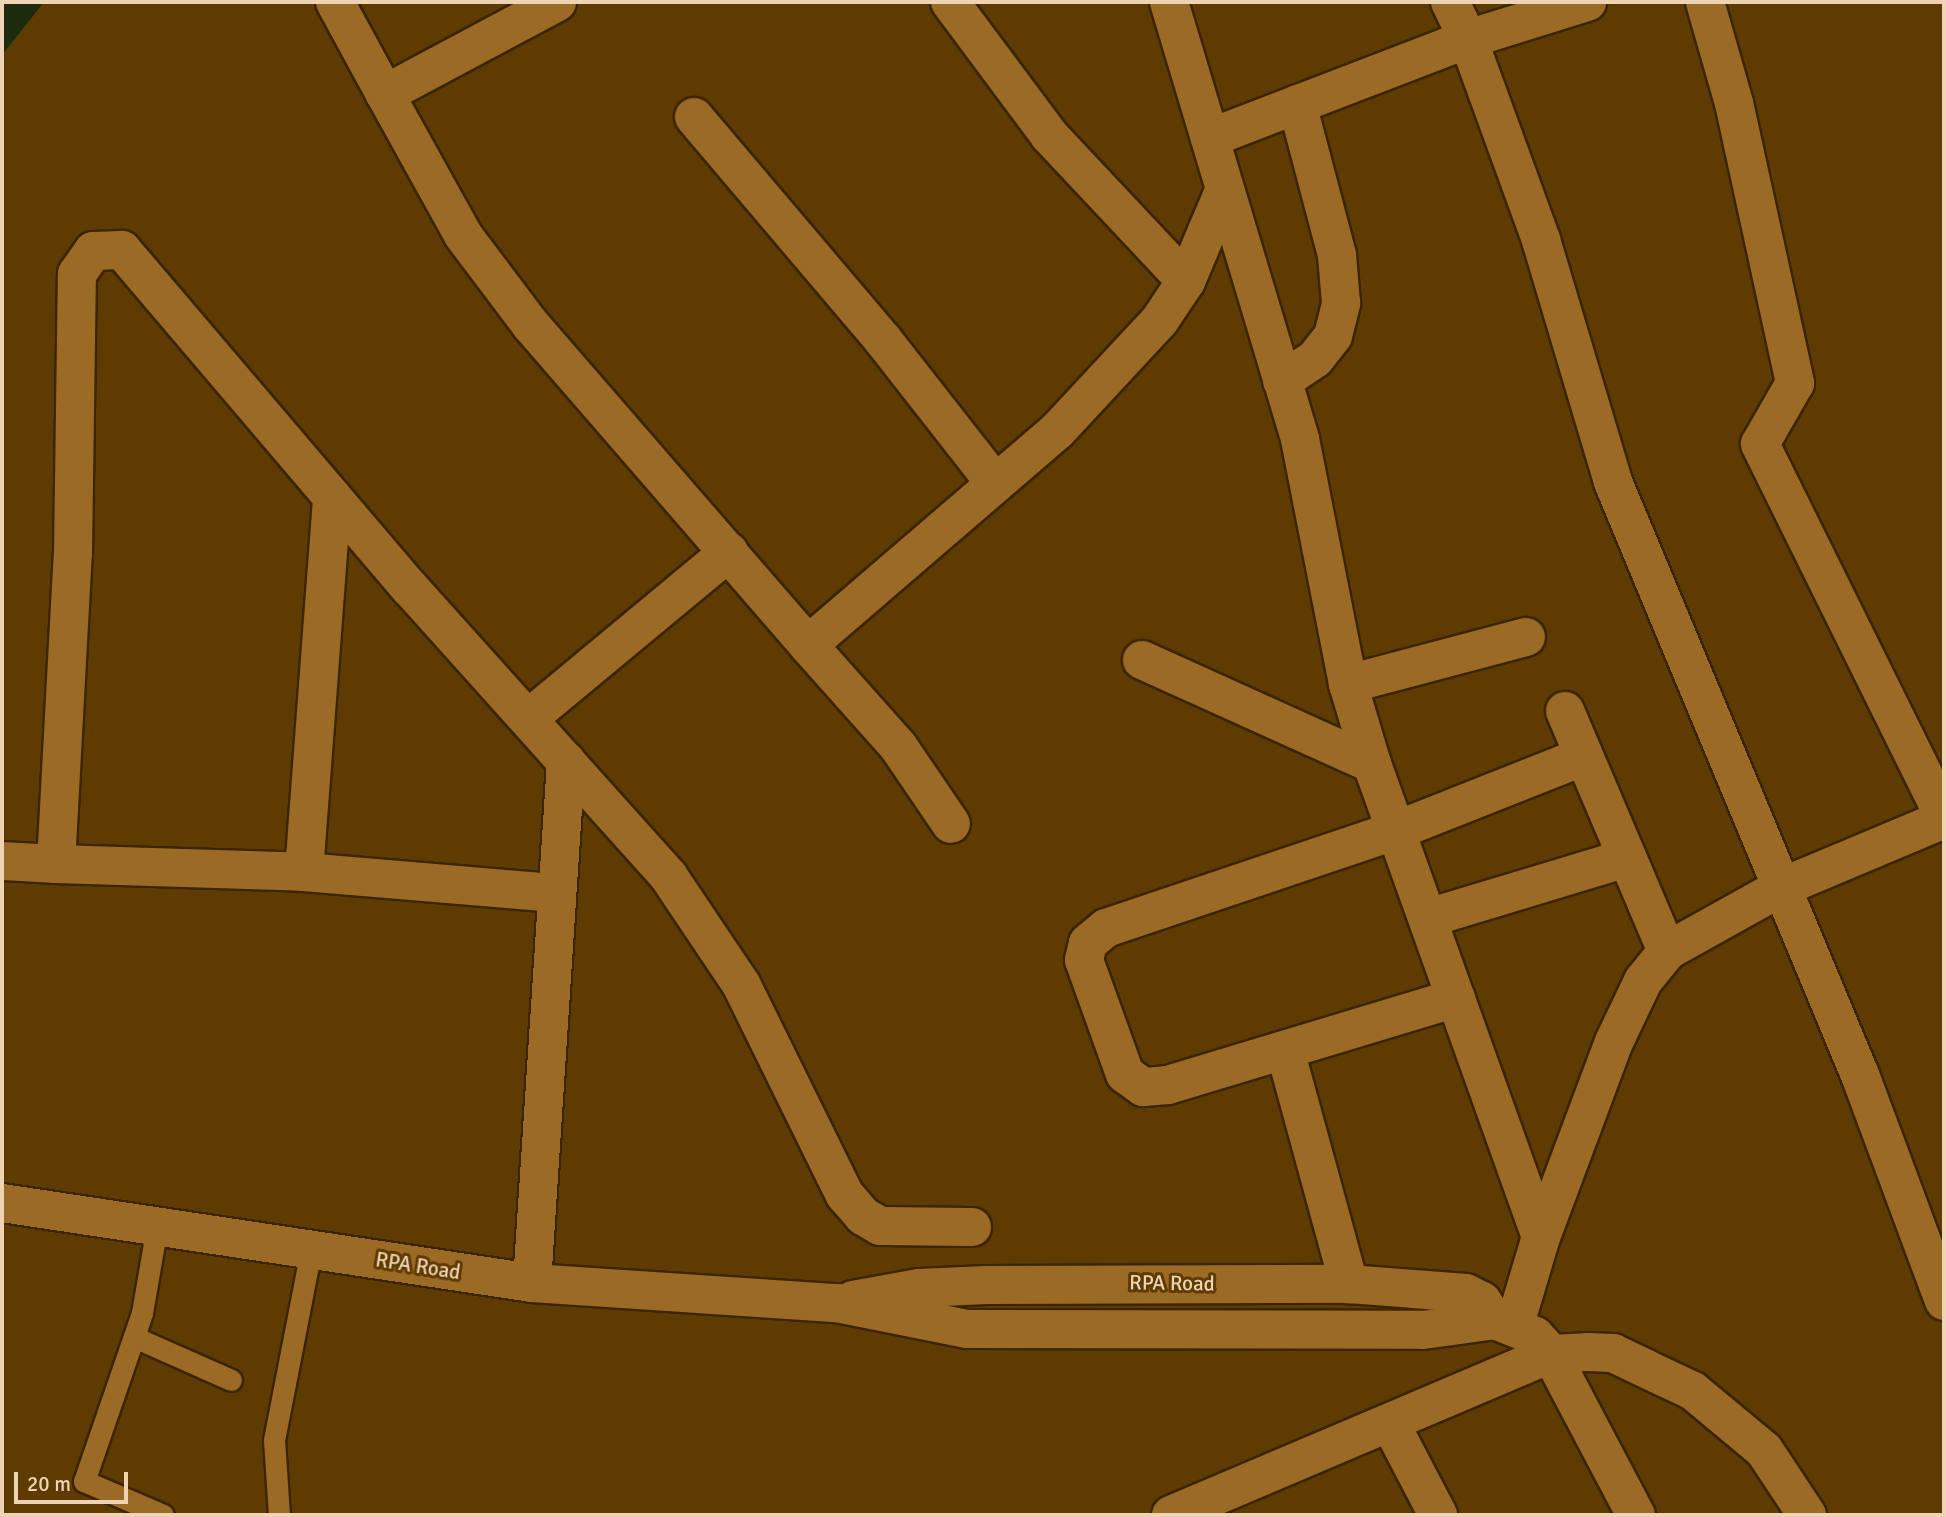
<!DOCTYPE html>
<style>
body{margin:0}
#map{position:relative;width:1946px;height:1517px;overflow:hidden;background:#5e3b00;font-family:Signika,sans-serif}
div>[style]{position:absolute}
.water>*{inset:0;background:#1b2b0c}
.roads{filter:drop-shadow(2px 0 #3c2400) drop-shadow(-2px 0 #3c2400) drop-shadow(0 2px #3c2400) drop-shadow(0 -2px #3c2400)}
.service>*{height:21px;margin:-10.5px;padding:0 10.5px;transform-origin:10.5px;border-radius:10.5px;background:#9b6b26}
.minor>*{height:38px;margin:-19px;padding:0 19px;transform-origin:19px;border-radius:19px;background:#9b6b26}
.tertiary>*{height:38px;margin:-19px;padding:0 19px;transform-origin:19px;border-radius:19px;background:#9b6b26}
span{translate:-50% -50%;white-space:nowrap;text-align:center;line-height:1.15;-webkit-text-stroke:6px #5e3b00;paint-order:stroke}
.street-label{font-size:21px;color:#eed3b4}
.frame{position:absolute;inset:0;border:4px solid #eed3b4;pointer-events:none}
.scale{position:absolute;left:14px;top:1472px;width:114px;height:32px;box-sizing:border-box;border:4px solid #eed3b4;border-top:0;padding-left:9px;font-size:21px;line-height:24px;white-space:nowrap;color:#eed3b4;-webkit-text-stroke:5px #5e3b00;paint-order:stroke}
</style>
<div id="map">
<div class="water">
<i style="clip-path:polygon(2px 2px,44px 2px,2px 55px)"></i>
</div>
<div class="roads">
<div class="service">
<i style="left:157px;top:1226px;width:88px;rotate:99.8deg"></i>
<i style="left:142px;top:1313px;width:178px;rotate:109deg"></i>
<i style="left:84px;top:1481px;width:86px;rotate:23.3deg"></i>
<i style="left:134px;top:1337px;width:106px;rotate:23.9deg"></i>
<i style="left:279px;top:1515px;width:75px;rotate:-93.8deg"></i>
<i style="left:274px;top:1440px;width:194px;rotate:-79deg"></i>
</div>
<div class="minor">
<i style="left:335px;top:2px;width:105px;rotate:61.5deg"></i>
<i style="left:385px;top:94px;width:195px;rotate:-28.1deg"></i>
<i style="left:950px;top:2px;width:166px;rotate:53.3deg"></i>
<i style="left:1049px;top:135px;width:200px;rotate:46.8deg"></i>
<i style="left:1169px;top:2px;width:456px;rotate:73.3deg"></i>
<i style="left:1300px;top:439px;width:250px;rotate:78.9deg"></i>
<i style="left:1348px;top:684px;width:84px;rotate:73.3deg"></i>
<i style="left:1372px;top:764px;width:502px;rotate:70.34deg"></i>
<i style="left:1450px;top:2px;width:41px;rotate:64.1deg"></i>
<i style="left:1468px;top:39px;width:125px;rotate:-17.3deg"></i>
<i style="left:1705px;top:2px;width:105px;rotate:74deg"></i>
<i style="left:1734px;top:103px;width:287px;rotate:77.7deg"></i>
<i style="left:1795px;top:383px;width:70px;rotate:119.8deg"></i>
<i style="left:1760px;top:444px;width:416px;rotate:63.7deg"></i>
<i style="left:385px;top:94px;width:161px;rotate:61deg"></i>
<i style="left:463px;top:235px;width:111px;rotate:53deg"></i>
<i style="left:530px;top:324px;width:425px;rotate:49.1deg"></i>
<i style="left:808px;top:645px;width:328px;rotate:-40.7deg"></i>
<i style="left:1057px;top:431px;width:151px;rotate:-47.1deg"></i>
<i style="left:1160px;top:320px;width:47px;rotate:-56.3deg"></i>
<i style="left:1186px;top:281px;width:98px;rotate:-67.1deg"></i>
<i style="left:694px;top:117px;width:292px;rotate:49.7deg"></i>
<i style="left:883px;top:340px;width:182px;rotate:51.9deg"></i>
<i style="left:1210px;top:138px;width:276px;rotate:-21deg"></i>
<i style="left:1468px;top:39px;width:214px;rotate:70deg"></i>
<i style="left:1541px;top:240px;width:252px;rotate:73.4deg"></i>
<i style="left:1613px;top:482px;width:642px;rotate:67.39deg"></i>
<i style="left:1860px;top:1075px;width:241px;rotate:69.6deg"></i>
<i style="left:1282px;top:381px;width:40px;rotate:-34deg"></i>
<i style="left:1315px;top:359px;width:29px;rotate:-52deg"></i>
<i style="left:1333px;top:336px;width:34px;rotate:-76deg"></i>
<i style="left:1341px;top:303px;width:48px;rotate:-94.8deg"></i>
<i style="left:1337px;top:255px;width:156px;rotate:-104.8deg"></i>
<i style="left:808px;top:645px;width:135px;rotate:48.3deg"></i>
<i style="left:898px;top:746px;width:94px;rotate:55.8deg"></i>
<i style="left:1142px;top:660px;width:252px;rotate:24.3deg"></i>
<i style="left:1348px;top:684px;width:184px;rotate:-14.8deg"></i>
<i style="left:1565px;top:711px;width:261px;rotate:67deg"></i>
<i style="left:529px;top:718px;width:260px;rotate:-39.7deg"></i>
<i style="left:2px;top:861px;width:54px;rotate:3.2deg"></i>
<i style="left:56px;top:864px;width:310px;rotate:-86.9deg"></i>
<i style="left:73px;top:554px;width:280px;rotate:-89.2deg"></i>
<i style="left:77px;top:274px;width:28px;rotate:-55deg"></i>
<i style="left:93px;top:251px;width:29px;rotate:-2deg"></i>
<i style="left:122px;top:250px;width:444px;rotate:49.6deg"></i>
<i style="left:410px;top:588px;width:388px;rotate:48.1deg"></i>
<i style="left:669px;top:877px;width:129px;rotate:56.1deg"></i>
<i style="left:741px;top:984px;width:235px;rotate:63.8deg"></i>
<i style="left:845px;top:1195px;width:28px;rotate:49deg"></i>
<i style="left:863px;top:1216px;width:20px;rotate:30deg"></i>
<i style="left:880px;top:1226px;width:92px;rotate:0.6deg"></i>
<i style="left:56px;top:864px;width:248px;rotate:1.8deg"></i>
<i style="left:304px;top:872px;width:253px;rotate:4.8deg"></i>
<i style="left:304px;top:872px;width:376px;rotate:-85.7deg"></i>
<i style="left:1428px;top:918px;width:208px;rotate:-16.8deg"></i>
<i style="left:1456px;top:998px;width:301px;rotate:163.2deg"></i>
<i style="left:1168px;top:1085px;width:25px;rotate:175deg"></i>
<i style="left:1143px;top:1087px;width:22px;rotate:-144deg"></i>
<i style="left:1125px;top:1074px;width:121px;rotate:-109.8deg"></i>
<i style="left:1084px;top:960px;width:17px;rotate:-77deg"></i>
<i style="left:1088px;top:943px;width:23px;rotate:-40deg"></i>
<i style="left:1106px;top:928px;width:305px;rotate:-18.6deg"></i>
<i style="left:1395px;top:831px;width:203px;rotate:-21.6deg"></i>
<i style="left:1285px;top:1050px;width:243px;rotate:74.7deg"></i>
<i style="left:532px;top:1283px;width:523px;rotate:-86.27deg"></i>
<i style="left:1515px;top:1324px;width:91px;rotate:-73.4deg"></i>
<i style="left:1541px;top:1237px;width:208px;rotate:-69.5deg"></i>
<i style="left:1614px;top:1042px;width:68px;rotate:-64.6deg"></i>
<i style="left:1643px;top:981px;width:38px;rotate:-51deg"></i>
<i style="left:1667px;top:951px;width:129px;rotate:-29.1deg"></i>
<i style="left:1780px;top:888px;width:178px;rotate:-22.8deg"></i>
<i style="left:1390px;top:1423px;width:104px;rotate:62.4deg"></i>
<i style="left:1171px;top:1515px;width:413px;rotate:-23deg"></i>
<i style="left:1551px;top:1354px;width:36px;rotate:-3deg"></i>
<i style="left:1587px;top:1352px;width:26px;rotate:2deg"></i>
<i style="left:1613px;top:1353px;width:89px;rotate:25.4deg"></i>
<i style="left:1693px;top:1391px;width:92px;rotate:39.7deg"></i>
<i style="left:1764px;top:1450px;width:78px;rotate:56.5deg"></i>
</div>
<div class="tertiary">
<i style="left:2px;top:1203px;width:536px;rotate:8.58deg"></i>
<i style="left:532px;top:1283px;width:306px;rotate:3.8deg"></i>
<i style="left:837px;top:1303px;width:133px;rotate:11.3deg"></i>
<i style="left:967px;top:1329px;width:456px;rotate:0.1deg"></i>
<i style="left:1423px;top:1330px;width:73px;rotate:-7.9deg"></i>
<i style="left:1495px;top:1320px;width:43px;rotate:21.8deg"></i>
<i style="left:1535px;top:1336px;width:24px;rotate:48deg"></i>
<i style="left:1551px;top:1354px;width:182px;rotate:62.2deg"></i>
<i style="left:853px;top:1300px;width:67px;rotate:-10.3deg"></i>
<i style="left:919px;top:1288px;width:68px;rotate:-2.5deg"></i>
<i style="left:987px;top:1285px;width:362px;rotate:-0.2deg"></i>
<i style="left:1349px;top:1284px;width:117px;rotate:4.4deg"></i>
<i style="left:1466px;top:1293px;width:18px;rotate:27deg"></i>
<i style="left:1482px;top:1301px;width:23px;rotate:56deg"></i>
</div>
</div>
<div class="street-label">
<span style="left:418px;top:1266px;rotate:9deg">RPA Road</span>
<span style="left:1172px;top:1283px;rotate:1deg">RPA Road</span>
</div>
<div class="frame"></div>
<div class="scale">20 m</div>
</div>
